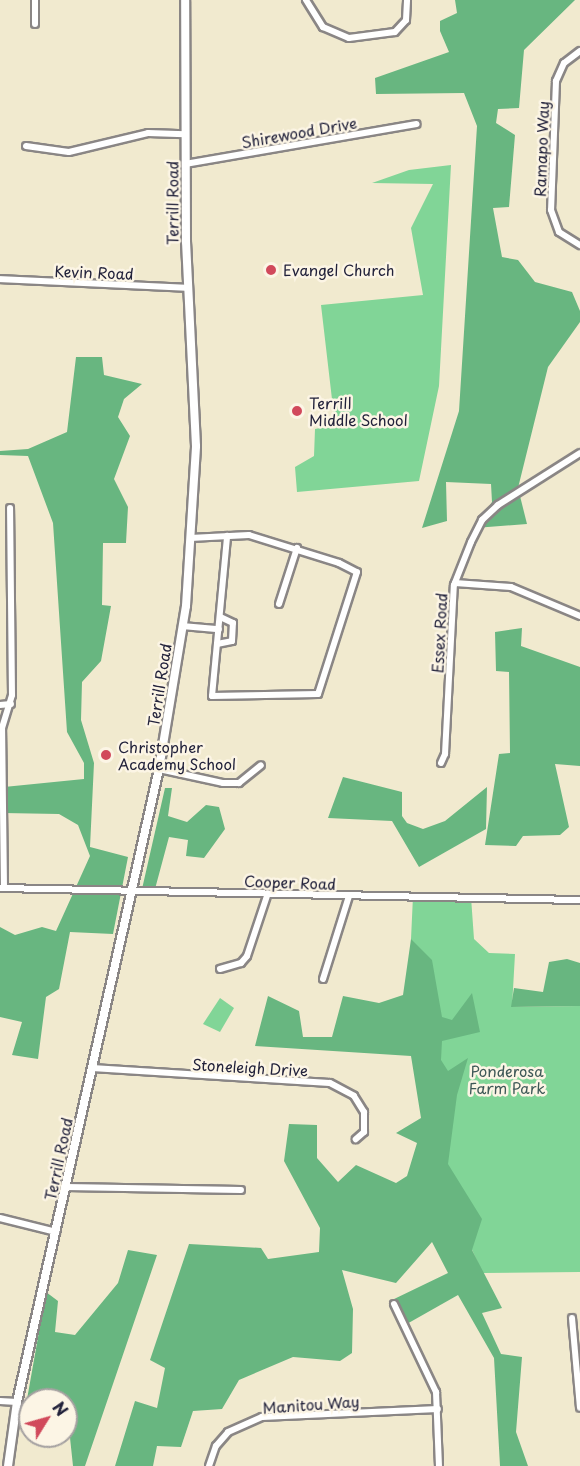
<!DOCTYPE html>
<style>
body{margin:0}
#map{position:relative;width:580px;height:1466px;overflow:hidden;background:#f1eacf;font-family:"Playpen Sans",sans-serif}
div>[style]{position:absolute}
.green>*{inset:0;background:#81d597}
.forest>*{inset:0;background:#68b680}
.roads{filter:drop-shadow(2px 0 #8a8685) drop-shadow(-2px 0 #8a8685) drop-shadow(0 2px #8a8685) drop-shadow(0 -2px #8a8685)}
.minor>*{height:6px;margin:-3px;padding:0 3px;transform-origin:3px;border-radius:3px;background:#fff}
.tertiary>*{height:8px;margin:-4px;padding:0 4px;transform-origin:4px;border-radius:4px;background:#fff}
.dots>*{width:16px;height:16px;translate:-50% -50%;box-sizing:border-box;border:3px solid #fcf5e5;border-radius:50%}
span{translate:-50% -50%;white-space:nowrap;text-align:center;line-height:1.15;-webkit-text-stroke:5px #fcf5e5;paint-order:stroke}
.street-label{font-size:15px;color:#22223b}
.poi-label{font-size:15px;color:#22223b}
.left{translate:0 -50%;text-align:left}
.park-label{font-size:15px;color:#3e5857}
.north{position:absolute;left:18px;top:1388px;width:60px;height:60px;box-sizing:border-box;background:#fcf5e5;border:2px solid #a5a1a1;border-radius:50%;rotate:53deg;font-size:16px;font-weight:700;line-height:24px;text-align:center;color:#22223b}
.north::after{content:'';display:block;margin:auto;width:21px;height:27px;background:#d1495b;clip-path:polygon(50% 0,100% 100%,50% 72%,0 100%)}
</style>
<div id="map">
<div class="green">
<i style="clip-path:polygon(451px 165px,439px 386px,419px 481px,297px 492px,295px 467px,314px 456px,315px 429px,335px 425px,321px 305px,423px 295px,411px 228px,433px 184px,372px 183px,409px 170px)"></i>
<i style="clip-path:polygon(413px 896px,471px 897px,474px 939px,489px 953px,515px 954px,512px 1007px,580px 1006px,580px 1272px,483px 1273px,437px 1176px,411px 939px)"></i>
<i style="clip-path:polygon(220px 998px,234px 1008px,220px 1032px,203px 1024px)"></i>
</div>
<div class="forest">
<i style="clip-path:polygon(455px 0,575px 0,524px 50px,519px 108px,498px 109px,496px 123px,515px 135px,509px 207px,493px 208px,502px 257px,518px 260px,535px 282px,572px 292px,580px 311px,580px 322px,548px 367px,518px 488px,527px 524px,475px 528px,492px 502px,491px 484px,446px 482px,447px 521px,422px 528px,459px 411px,477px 126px,464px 93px,376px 94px,375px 78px,449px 52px,440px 31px,440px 21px,457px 13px)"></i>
<i style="clip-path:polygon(76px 357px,102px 357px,104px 375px,142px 384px,124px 399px,118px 417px,130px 436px,114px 479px,128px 507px,126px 543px,103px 543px,102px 605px,111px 606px,101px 661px,82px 682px,81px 720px,94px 763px,90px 847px,128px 857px,113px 934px,70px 932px,59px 989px,46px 997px,38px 1059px,12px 1055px,22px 1022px,0 1017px,0 927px,15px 935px,42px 927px,56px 931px,90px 856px,78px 825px,59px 814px,3px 813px,4px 787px,84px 779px,84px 763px,67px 732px,53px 523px,28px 456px,0 455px,0 451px,28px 449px,67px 432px)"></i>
<i style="clip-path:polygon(522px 628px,521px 646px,580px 667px,580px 766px,555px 764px,569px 827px,560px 835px,523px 836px,516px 846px,485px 845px,499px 754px,510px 753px,509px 672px,496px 671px,495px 632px)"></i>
<i style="clip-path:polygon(343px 777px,402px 792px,402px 816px,407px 823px,423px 829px,445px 821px,487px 787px,486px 829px,419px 867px,392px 821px,328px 818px)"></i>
<i style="clip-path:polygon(165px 788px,172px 788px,168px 816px,187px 822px,206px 805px,219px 807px,225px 829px,204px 858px,186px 856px,188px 840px,169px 837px,155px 889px,142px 889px)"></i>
<i style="clip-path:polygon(411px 939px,432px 960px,442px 1017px,452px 1020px,472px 993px,480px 1032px,442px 1041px,441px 1060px,448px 1071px,468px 1058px,457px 1095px,448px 1164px,482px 1219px,472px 1250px,502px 1308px,482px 1313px,501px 1354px,522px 1357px,516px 1432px,528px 1466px,500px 1466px,494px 1358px,458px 1295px,405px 1325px,392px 1300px,448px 1273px,432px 1242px,396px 1283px,342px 1270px,353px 1309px,352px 1353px,340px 1361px,293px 1357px,239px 1380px,222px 1409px,193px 1411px,181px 1447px,157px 1446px,153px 1466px,115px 1466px,135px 1401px,157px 1408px,165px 1368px,150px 1360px,189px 1244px,261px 1248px,268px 1259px,319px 1252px,320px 1228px,284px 1161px,289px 1124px,317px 1125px,317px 1158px,338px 1182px,356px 1165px,396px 1183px,407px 1176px,417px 1143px,396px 1133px,421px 1118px,411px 1056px,255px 1046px,268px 996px,299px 1011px,303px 1037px,332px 1037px,343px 996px,379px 1003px,403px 995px)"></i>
<i style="clip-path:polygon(567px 959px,580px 963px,580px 1006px,511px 1007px,514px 988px,543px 992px,549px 962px)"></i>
<i style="clip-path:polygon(128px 1250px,157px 1255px,85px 1466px,73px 1466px,66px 1400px,30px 1400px,30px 1405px,26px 1405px,46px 1292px,58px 1301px,55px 1332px,75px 1335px,118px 1283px)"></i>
</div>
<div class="roads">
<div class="minor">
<i style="left:35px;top:0;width:24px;rotate:90deg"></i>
<i style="left:306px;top:0;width:32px;rotate:58deg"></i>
<i style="left:323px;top:27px;width:28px;rotate:23deg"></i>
<i style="left:349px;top:38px;width:46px;rotate:-7.4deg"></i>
<i style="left:395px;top:32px;width:16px;rotate:-47deg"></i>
<i style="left:406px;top:20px;width:20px;rotate:-87deg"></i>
<i style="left:580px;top:51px;width:20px;rotate:143deg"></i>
<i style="left:564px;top:63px;width:20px;rotate:114deg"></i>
<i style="left:556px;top:81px;width:129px;rotate:92.2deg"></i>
<i style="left:551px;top:210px;width:23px;rotate:70deg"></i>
<i style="left:559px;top:232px;width:25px;rotate:32deg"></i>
<i style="left:26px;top:146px;width:43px;rotate:7.9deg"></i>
<i style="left:69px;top:152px;width:81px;rotate:-13.5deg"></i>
<i style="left:148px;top:133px;width:37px;rotate:2deg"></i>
<i style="left:185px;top:164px;width:235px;rotate:-9.8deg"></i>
<i style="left:0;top:279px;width:188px;rotate:2.7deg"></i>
<i style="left:190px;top:538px;width:59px;rotate:-2.9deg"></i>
<i style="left:249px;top:535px;width:94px;rotate:17.3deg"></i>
<i style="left:339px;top:563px;width:20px;rotate:27deg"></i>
<i style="left:357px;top:572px;width:128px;rotate:107.7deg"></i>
<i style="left:318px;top:694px;width:106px;rotate:178.9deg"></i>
<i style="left:212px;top:696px;width:161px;rotate:-84.6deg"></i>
<i style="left:455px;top:583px;width:56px;rotate:4.1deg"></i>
<i style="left:511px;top:587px;width:75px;rotate:22.8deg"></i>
<i style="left:279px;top:604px;width:59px;rotate:-72.2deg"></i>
<i style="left:182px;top:626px;width:37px;rotate:5deg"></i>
<i style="left:217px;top:644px;width:15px;rotate:-11deg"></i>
<i style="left:232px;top:641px;width:18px;rotate:-87deg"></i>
<i style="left:233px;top:623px;width:14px;rotate:-155deg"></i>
<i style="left:0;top:705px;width:11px;rotate:-5deg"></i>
<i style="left:441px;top:763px;width:10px;rotate:-66deg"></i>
<i style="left:445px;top:754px;width:169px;rotate:-87deg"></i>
<i style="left:454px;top:585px;width:46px;rotate:-68.4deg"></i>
<i style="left:471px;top:542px;width:25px;rotate:-63deg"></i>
<i style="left:482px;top:520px;width:22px;rotate:-43deg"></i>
<i style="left:498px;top:505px;width:97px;rotate:-32.4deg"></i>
<i style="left:159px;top:769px;width:66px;rotate:12.3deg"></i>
<i style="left:223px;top:783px;width:16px"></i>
<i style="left:239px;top:783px;width:28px;rotate:-39deg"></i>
<i style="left:0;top:888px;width:580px;rotate:1.19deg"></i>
<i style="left:4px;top:888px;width:160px;rotate:-90.7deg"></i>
<i style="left:2px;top:728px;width:34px;rotate:-73deg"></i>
<i style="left:12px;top:695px;width:187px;rotate:-90.6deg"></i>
<i style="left:220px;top:969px;width:22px;rotate:-16deg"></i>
<i style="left:241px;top:963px;width:9px;rotate:-49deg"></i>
<i style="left:247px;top:956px;width:66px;rotate:-71.6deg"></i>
<i style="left:323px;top:979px;width:87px;rotate:-72.6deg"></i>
<i style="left:92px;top:1068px;width:238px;rotate:3.6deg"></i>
<i style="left:330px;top:1083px;width:27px;rotate:28deg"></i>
<i style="left:354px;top:1096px;width:19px;rotate:58deg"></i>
<i style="left:364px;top:1112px;width:20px;rotate:90deg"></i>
<i style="left:364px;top:1132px;width:11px;rotate:139deg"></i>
<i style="left:66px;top:1187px;width:175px;rotate:1deg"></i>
<i style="left:0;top:1218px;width:58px;rotate:14deg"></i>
<i style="left:394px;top:1304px;width:98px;rotate:64.5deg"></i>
<i style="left:436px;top:1392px;width:74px;rotate:87.7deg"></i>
<i style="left:572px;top:1318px;width:90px;rotate:84.9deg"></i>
<i style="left:0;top:1401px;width:17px;rotate:3deg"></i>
<i style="left:209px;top:1466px;width:21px;rotate:-71deg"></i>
<i style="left:216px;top:1446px;width:18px;rotate:-49deg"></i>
<i style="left:228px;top:1432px;width:37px;rotate:-24deg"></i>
<i style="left:262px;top:1417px;width:176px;rotate:-2.6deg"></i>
</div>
<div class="tertiary">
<i style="left:8px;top:1466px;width:65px;rotate:-82deg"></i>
<i style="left:17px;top:1402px;width:649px;rotate:-77.36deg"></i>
<i style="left:159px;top:769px;width:165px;rotate:-80.6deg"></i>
<i style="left:186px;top:606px;width:160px;rotate:-86.4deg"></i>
<i style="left:196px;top:446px;width:204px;rotate:-92.8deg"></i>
<i style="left:186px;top:242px;width:242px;rotate:-90.2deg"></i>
</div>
</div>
<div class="dots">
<i style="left:271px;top:270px;background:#d1495b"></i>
<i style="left:297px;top:411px;background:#d1495b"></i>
<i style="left:106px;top:755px;background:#d1495b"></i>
</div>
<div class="street-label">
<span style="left:299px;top:132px;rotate:-10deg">Shirewood Drive</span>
<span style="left:541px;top:149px;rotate:-88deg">Ramapo Way</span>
<span style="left:172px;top:203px;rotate:-90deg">Terrill Road</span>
<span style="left:94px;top:272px;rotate:2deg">Kevin Road</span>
<span style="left:439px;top:633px;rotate:-87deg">Essex Road</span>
<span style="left:159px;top:685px;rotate:-81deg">Terrill Road</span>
<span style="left:290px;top:882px;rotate:2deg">Cooper Road</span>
<span style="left:250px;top:1067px;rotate:3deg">Stoneleigh Drive</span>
<span style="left:58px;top:1159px;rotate:-78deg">Terrill Road</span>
<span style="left:311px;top:1404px;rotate:-4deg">Manitou Way</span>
</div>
<div class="poi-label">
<span class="left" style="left:283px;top:270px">Evangel Church</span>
<span class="left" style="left:309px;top:411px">Terrill<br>Middle School</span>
<span class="left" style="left:118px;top:755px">Christopher<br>Academy School</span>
</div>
<div class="park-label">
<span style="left:507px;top:1079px">Ponderosa<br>Farm Park</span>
</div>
<div class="north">N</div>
</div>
